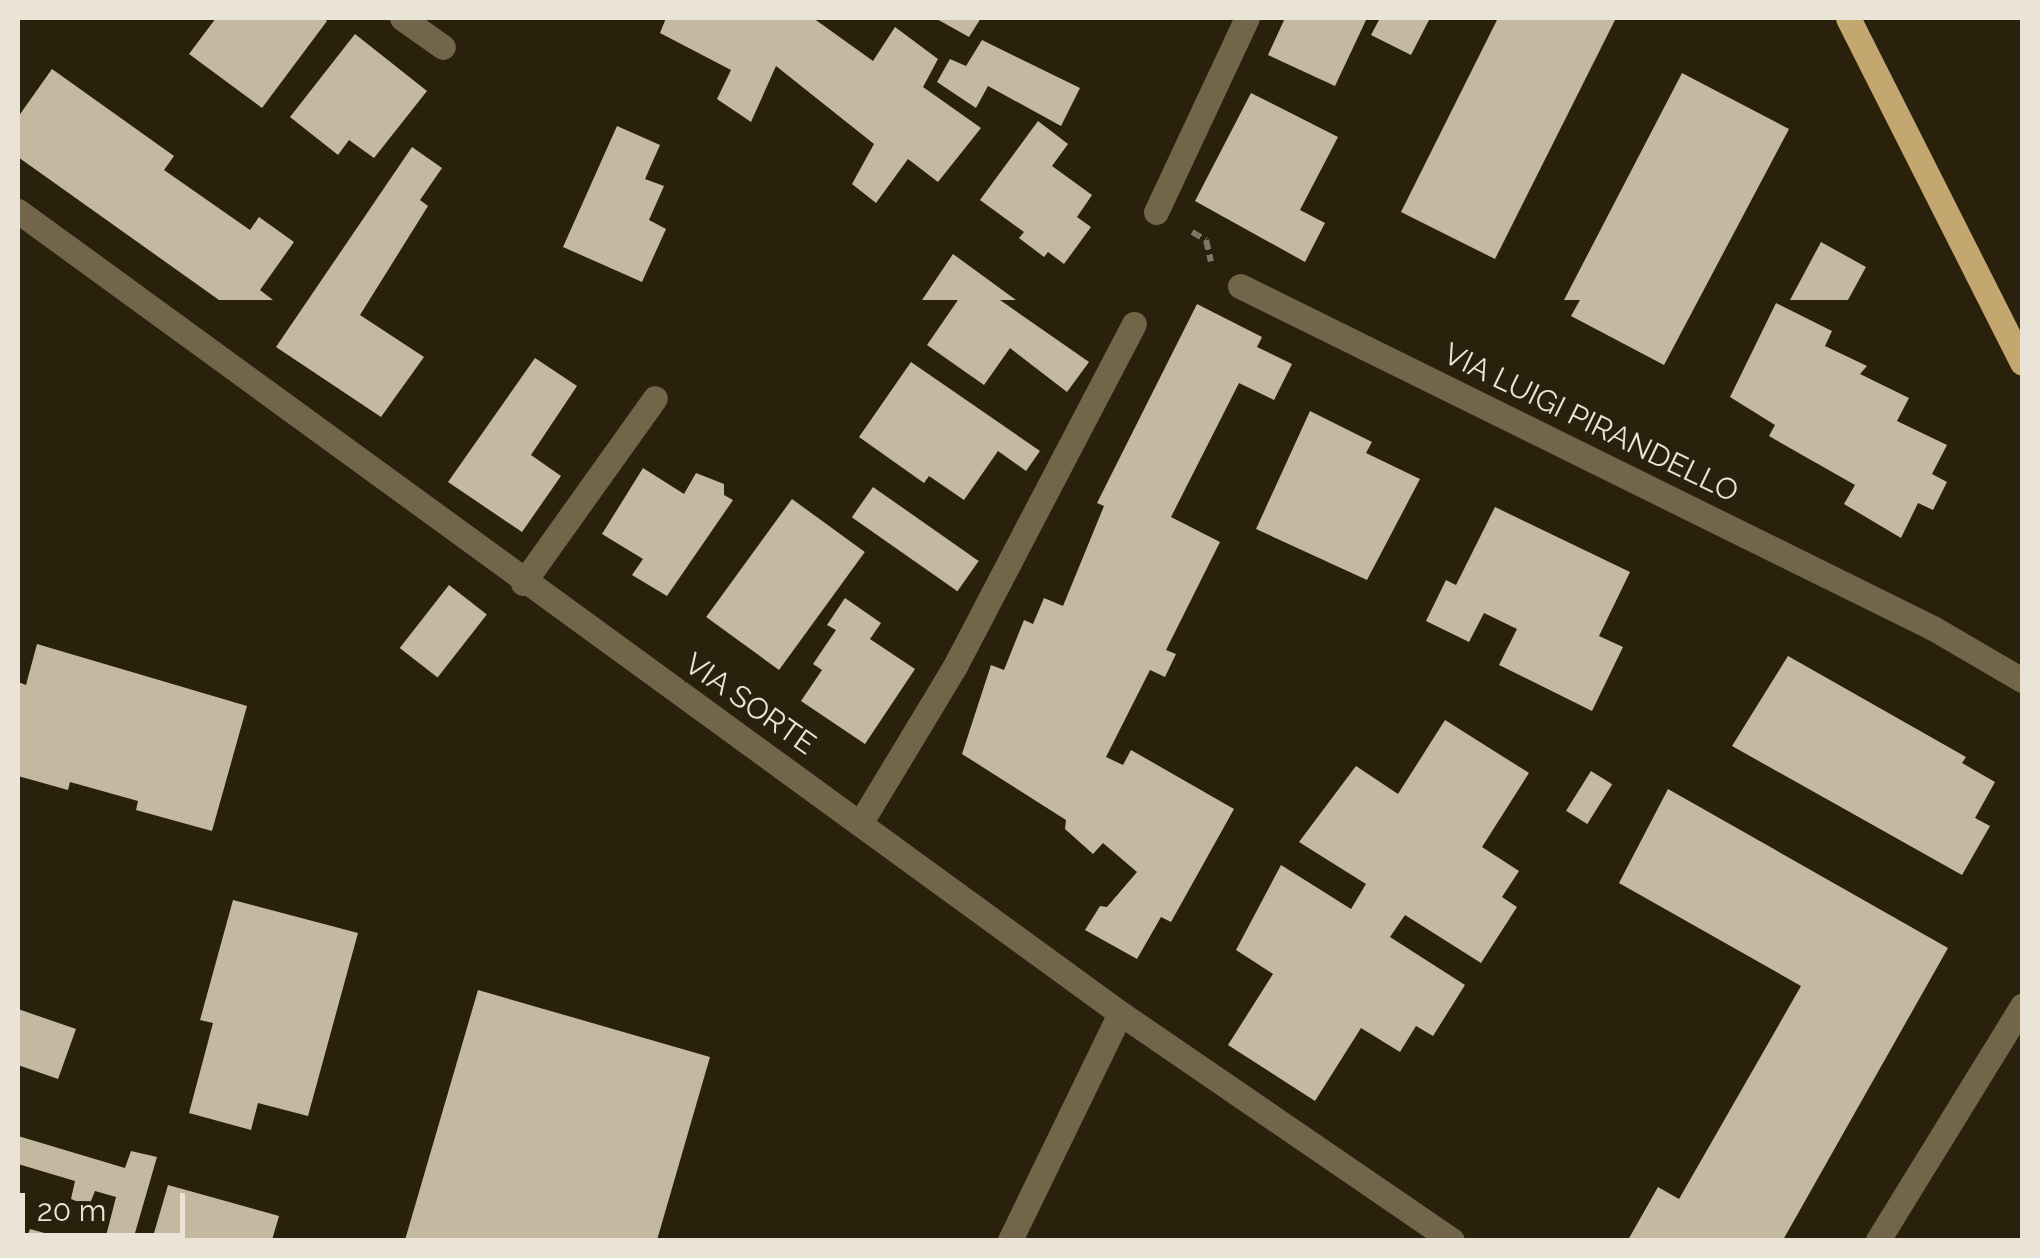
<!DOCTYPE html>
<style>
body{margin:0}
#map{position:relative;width:2040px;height:1258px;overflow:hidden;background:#2a210d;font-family:Raleway,sans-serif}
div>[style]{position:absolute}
.building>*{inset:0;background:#c4b9a0;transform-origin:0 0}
.path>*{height:6px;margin-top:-3px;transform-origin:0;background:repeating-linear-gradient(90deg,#7e7766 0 10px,transparent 0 15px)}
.minor>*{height:25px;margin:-12.5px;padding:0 12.5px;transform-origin:12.5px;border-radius:12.5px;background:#72654a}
.major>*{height:25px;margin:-12.5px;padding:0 12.5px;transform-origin:12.5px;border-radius:12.5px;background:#c3a76e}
span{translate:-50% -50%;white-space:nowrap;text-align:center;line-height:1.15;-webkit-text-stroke:10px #2a210d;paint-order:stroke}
.street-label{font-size:30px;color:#eae4d7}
.frame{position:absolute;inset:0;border:20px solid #eae4d7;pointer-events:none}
.scale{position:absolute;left:20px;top:1193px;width:165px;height:45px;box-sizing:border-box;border:5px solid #eae4d7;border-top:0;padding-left:12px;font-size:30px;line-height:35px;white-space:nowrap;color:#eae4d7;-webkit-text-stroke:8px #2a210d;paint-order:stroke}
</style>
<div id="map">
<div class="building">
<i style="clip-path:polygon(216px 18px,323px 18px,327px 21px,262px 108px,189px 54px)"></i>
<i style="clip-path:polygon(666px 18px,813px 18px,873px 61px,895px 27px,938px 59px,923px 87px,981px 128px,938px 182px,908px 159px,876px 203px,852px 184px,874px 144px,776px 66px,751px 122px,717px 99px,731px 70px,660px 33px)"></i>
<i style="clip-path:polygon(935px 18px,981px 18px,969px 37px)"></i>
<i style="clip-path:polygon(1285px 18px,1367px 18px,1335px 86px,1268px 55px)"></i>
<i style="clip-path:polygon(1380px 18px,1430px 18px,1411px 55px,1371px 35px)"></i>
<i style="clip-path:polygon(1498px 18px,1616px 18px,1495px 259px,1401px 212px)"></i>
<i style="clip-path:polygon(355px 34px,427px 91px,374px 158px,349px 140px,338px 155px,290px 117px)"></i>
<i style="clip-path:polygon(982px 40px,1080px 88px,1061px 126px,988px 86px,976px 108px,937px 82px,950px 59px,966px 66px)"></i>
<i style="clip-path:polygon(52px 69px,174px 156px,164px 170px,250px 230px,259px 217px,294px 242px,260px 290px,273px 300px,219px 300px,18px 157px,18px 117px)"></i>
<i style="clip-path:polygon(1682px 73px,1789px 129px,1664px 365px,1571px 316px,1580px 300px,1564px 300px)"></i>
<i style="clip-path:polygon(1251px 93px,1338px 137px,1300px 210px,1325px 223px,1305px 262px,1195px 201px)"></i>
<i style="clip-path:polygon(1038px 121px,1068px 144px,1052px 166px,1092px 195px,1077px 217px,1091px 227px,1064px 264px,1048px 252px,1044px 257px,1019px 238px,1024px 232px,980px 200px)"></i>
<i style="clip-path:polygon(617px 126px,660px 145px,645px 179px,664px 186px,649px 220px,666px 229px,642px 282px,563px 247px)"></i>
<i style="clip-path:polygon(412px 147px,442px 168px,420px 200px,428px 206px,360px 315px,424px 357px,381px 417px,276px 347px)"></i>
<i style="clip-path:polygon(1821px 242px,1866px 267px,1848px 300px,1790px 300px)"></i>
<i style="clip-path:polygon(953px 254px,1016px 300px,1000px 300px,1089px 362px,1067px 392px,1010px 348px,984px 385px,927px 345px,958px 300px,922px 300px)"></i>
<i style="clip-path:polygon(1776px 303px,1832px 331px,1825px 346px,1867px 366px,1860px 374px,1909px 398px,1897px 421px,1947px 445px,1932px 474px,1947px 482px,1933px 510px,1918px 503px,1901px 538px,1844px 504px,1855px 485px,1769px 436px,1775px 425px,1730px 397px)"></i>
<i style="clip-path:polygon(1197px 304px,1262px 337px,1257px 347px,1292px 364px,1274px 400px,1239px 383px,1171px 517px,1220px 542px,1166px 650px,1176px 654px,1165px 677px,1150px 670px,1106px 757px,1123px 765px,1131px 750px,1234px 809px,1171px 922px,1161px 917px,1137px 959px,1085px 930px,1100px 906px,1107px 907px,1137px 872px,1103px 843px,1093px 854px,1065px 829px,1066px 820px,962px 754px,991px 665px,1004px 670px,1024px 620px,1033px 624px,1044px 598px,1063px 606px,1104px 506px,1097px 503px)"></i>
<i style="clip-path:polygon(535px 358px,577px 386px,531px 455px,561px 476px,522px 532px,448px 482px)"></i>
<i style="clip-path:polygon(911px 362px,1040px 451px,1026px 471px,998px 451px,964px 500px,929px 476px,924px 483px,859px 437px)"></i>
<i style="clip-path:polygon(1310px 411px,1372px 442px,1366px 453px,1420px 479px,1367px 580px,1256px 529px)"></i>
<i style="clip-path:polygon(643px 468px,684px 494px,696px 473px,724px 484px,724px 495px,733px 500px,667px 596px,632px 575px,643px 559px,602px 534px)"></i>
<i style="left:873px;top:487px;width:129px;height:37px;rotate:35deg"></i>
<i style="left:792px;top:499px;width:90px;height:146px;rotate:36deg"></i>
<i style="clip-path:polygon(1495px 507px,1630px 572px,1599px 636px,1623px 647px,1592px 711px,1499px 665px,1517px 629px,1484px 613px,1469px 642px,1426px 621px,1446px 580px,1456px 585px)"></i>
<i style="left:449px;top:585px;width:48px;height:80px;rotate:38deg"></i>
<i style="clip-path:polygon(845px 598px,881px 623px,870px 639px,915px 669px,865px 744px,801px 701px,822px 670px,813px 664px,836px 630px,827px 625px)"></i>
<i style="clip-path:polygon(37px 644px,247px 706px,212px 831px,136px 810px,138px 801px,70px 782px,68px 790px,18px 776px,18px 682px,26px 685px)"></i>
<i style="clip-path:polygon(1788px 656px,1966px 757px,1962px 763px,1995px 782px,1975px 818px,1990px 826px,1962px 875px,1732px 746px)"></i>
<i style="clip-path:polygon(1445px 720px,1529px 773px,1482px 847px,1519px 871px,1502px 897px,1517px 907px,1481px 963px,1405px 915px,1390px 937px,1465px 985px,1433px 1036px,1416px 1026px,1400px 1052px,1361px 1028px,1315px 1101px,1228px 1045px,1273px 974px,1236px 950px,1281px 865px,1351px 909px,1366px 884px,1299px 842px,1356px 766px,1398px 794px)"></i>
<i style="left:1591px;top:771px;width:25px;height:47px;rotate:32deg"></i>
<i style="clip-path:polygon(1668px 789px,1948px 948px,1783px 1240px,1628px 1240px,1658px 1187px,1679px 1199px,1801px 986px,1619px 883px)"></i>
<i style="clip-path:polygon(233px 900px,358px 933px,308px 1116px,258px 1103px,251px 1130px,189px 1113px,213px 1023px,200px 1020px)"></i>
<i style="clip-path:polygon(478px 990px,710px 1057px,657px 1240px,405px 1240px)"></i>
<i style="clip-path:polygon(18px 1009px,76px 1029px,58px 1079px,18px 1065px)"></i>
<i style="clip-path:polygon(18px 1136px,125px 1168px,131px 1151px,157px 1157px,133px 1240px,105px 1240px,116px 1197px,95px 1191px,89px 1206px,71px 1199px,75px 1181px,18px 1164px)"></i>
<i style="clip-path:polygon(168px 1185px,279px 1216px,272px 1240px,152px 1240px)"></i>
<i style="clip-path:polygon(30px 1229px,66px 1239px,66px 1240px,18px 1240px,18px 1230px,28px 1234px)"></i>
</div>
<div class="path">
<i style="left:1192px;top:232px;width:16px;rotate:30deg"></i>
<i style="left:1206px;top:240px;width:22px;rotate:77deg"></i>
</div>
<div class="minor">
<i style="left:402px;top:18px;width:50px;rotate:35.3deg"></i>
<i style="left:18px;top:211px;width:1363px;rotate:36.05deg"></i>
<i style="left:1120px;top:1013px;width:402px;rotate:34.4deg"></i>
<i style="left:1156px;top:212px;width:214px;rotate:-64.9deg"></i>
<i style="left:1240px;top:286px;width:773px;rotate:26.27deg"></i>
<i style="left:1933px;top:628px;width:103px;rotate:30.3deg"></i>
<i style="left:523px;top:583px;width:227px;rotate:-54.5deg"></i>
<i style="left:861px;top:822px;width:182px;rotate:-58.9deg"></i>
<i style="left:955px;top:666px;width:386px;rotate:-62.4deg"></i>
<i style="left:1010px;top:1240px;width:252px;rotate:-64.1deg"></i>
<i style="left:1878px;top:1240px;width:275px;rotate:-58.4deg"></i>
</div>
<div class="major">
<i style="left:1848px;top:18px;width:386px;rotate:63.2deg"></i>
</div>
<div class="street-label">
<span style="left:1591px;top:423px;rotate:26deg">VIA LUIGI PIRANDELLO</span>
<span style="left:750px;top:704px;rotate:35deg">VIA SORTE</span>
</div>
<div class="frame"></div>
<div class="scale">20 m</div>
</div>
